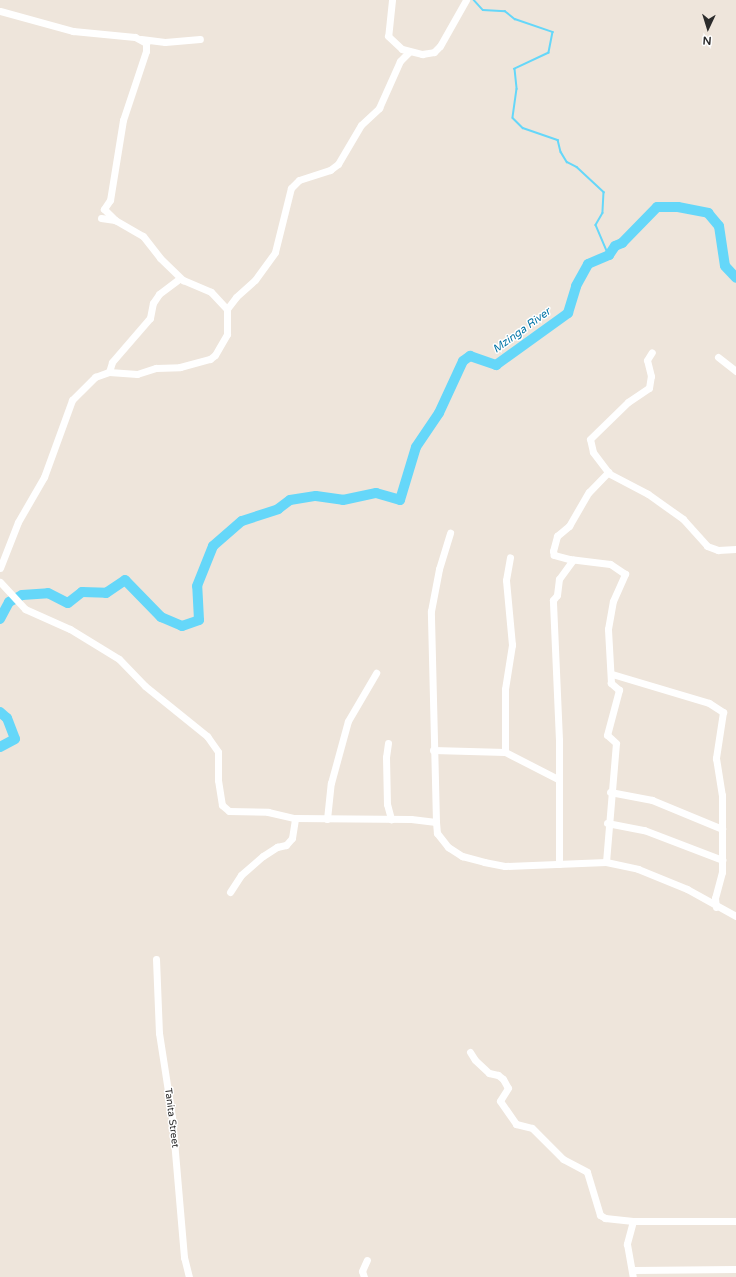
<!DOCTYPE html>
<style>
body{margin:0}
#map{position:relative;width:736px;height:1277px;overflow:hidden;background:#eee5db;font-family:"Varela Round",sans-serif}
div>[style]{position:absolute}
.stream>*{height:1.5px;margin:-0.75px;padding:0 0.75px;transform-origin:0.75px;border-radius:0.75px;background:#65d7f9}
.river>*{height:10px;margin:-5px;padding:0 5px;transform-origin:5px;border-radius:5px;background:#65d7f9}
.street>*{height:7px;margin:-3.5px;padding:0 3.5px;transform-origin:3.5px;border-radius:3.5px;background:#fff}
span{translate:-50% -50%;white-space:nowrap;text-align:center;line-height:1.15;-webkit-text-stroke:3px #fff;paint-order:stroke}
.street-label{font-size:10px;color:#2b2b2b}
.water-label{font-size:11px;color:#0275a7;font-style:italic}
.north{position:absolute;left:688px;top:8px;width:40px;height:40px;-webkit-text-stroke:3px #fff;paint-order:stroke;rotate:184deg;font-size:11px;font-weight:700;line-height:16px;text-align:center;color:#2b2b2b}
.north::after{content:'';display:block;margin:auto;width:14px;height:18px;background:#2b2b2b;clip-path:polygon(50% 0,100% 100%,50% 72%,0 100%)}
</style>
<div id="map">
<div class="stream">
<i style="left:474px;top:0;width:13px;rotate:48deg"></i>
<i style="left:483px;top:10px;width:22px;rotate:3deg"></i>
<i style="left:505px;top:11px;width:13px;rotate:39deg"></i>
<i style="left:515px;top:19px;width:40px;rotate:18.9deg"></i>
<i style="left:553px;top:32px;width:21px;rotate:101deg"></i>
<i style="left:549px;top:53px;width:38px;rotate:155deg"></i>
<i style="left:515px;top:69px;width:20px;rotate:84deg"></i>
<i style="left:517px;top:89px;width:29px;rotate:98deg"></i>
<i style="left:513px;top:118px;width:14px;rotate:45deg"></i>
<i style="left:523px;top:128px;width:37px;rotate:19deg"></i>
<i style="left:558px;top:140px;width:12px;rotate:76deg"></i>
<i style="left:561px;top:152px;width:12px;rotate:59deg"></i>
<i style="left:567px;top:162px;width:11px;rotate:27deg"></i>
<i style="left:577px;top:167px;width:37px;rotate:43deg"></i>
<i style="left:604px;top:192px;width:21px;rotate:93deg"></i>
<i style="left:603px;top:213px;width:14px;rotate:120deg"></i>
<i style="left:596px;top:225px;width:33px;rotate:67deg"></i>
</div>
<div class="river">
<i style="left:0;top:619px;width:19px;rotate:-62deg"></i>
<i style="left:9px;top:602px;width:15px;rotate:-28deg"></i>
<i style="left:22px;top:595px;width:26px;rotate:-4deg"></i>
<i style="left:48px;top:593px;width:22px;rotate:27deg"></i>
<i style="left:68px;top:603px;width:18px;rotate:-38deg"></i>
<i style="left:82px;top:592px;width:24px;rotate:2deg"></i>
<i style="left:106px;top:593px;width:23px;rotate:-34deg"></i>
<i style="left:125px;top:580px;width:52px;rotate:45.8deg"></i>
<i style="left:161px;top:617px;width:23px;rotate:23deg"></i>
<i style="left:182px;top:626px;width:18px;rotate:-19deg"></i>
<i style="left:199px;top:620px;width:34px;rotate:-93deg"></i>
<i style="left:197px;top:586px;width:43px;rotate:-68.2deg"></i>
<i style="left:213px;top:546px;width:38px;rotate:-41deg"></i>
<i style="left:242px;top:521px;width:38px;rotate:-18deg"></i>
<i style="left:278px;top:509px;width:15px;rotate:-37deg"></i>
<i style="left:290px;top:500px;width:26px;rotate:-9deg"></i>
<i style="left:316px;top:496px;width:27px;rotate:8deg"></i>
<i style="left:343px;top:500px;width:34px;rotate:-12deg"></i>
<i style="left:376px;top:493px;width:25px;rotate:16deg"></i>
<i style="left:400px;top:500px;width:55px;rotate:-73.2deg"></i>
<i style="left:416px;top:447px;width:41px;rotate:-55.9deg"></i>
<i style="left:439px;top:413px;width:57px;rotate:-65.2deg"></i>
<i style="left:463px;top:361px;width:9px;rotate:-36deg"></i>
<i style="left:470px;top:356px;width:28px;rotate:19deg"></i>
<i style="left:496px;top:365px;width:89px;rotate:-35.8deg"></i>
<i style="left:568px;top:313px;width:28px;rotate:-73deg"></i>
<i style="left:576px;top:286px;width:25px;rotate:-61deg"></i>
<i style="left:588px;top:264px;width:23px;rotate:-23deg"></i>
<i style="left:609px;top:255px;width:11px;rotate:-56deg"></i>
<i style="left:615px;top:246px;width:8px;rotate:-23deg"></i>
<i style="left:622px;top:243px;width:50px;rotate:-45.8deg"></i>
<i style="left:657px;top:207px;width:21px"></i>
<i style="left:678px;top:207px;width:31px;rotate:11deg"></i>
<i style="left:708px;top:213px;width:17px;rotate:50deg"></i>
<i style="left:719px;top:226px;width:40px;rotate:81.5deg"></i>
<i style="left:725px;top:266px;width:16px;rotate:47deg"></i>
<i style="left:0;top:712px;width:9px;rotate:41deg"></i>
<i style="left:7px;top:718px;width:22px;rotate:69deg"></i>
<i style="left:15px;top:739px;width:17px;rotate:152deg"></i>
</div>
<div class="street">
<i style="left:392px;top:0;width:36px;rotate:96deg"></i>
<i style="left:388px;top:36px;width:19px;rotate:43deg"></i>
<i style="left:402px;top:49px;width:21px;rotate:14deg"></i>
<i style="left:422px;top:54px;width:12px;rotate:-9deg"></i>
<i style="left:434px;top:52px;width:8px;rotate:-45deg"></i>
<i style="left:440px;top:46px;width:53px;rotate:-60.5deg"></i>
<i style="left:0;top:11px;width:76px;rotate:15.3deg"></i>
<i style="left:73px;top:31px;width:62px;rotate:5.5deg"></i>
<i style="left:135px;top:37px;width:13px;rotate:29deg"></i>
<i style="left:146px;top:43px;width:8px;rotate:90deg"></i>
<i style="left:146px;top:51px;width:73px;rotate:108.4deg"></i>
<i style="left:123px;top:120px;width:81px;rotate:99.2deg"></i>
<i style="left:110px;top:200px;width:11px;rotate:124deg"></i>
<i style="left:104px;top:209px;width:16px;rotate:45deg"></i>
<i style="left:115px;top:220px;width:32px;rotate:30deg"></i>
<i style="left:143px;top:236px;width:28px;rotate:52deg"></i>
<i style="left:160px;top:258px;width:32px;rotate:44deg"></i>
<i style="left:183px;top:280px;width:30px;rotate:23deg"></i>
<i style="left:211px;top:292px;width:23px;rotate:47deg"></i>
<i style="left:141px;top:39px;width:24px;rotate:7deg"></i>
<i style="left:165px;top:42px;width:35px;rotate:-5deg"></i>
<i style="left:101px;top:218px;width:14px;rotate:8deg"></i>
<i style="left:718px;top:357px;width:23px;rotate:38deg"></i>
<i style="left:109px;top:372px;width:10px;rotate:-73deg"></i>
<i style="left:112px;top:362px;width:58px;rotate:-49.2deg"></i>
<i style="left:150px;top:318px;width:15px;rotate:-79deg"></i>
<i style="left:153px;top:303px;width:11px;rotate:-56deg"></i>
<i style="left:159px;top:294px;width:26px;rotate:-37deg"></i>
<i style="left:608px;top:473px;width:45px;rotate:27.7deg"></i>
<i style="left:648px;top:494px;width:43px;rotate:35.5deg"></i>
<i style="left:683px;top:519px;width:36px;rotate:48deg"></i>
<i style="left:707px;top:546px;width:12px;rotate:20deg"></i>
<i style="left:718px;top:550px;width:18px;rotate:-3deg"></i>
<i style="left:0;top:568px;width:49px;rotate:-68.6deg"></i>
<i style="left:18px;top:522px;width:52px;rotate:-60deg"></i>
<i style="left:44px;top:477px;width:82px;rotate:-70deg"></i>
<i style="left:72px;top:400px;width:33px;rotate:-45deg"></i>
<i style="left:95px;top:377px;width:15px;rotate:-20deg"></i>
<i style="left:109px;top:372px;width:28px;rotate:4deg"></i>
<i style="left:137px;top:374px;width:20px;rotate:-18deg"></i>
<i style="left:156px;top:368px;width:24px;rotate:-2deg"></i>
<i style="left:180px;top:367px;width:31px;rotate:-15deg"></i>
<i style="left:210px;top:359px;width:6px;rotate:-39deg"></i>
<i style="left:215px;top:355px;width:24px;rotate:-60deg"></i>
<i style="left:227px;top:334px;width:25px;rotate:-90deg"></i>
<i style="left:227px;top:309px;width:15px;rotate:-53deg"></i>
<i style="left:236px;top:297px;width:25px;rotate:-42deg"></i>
<i style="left:255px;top:280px;width:34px;rotate:-54deg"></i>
<i style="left:275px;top:252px;width:66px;rotate:-76deg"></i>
<i style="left:291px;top:188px;width:11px;rotate:-45deg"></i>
<i style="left:299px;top:180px;width:33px;rotate:-18deg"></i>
<i style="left:330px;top:170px;width:10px;rotate:-37deg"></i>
<i style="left:338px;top:164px;width:45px;rotate:-59.5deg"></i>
<i style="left:361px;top:125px;width:25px;rotate:-43deg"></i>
<i style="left:379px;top:108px;width:51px;rotate:-65.9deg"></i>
<i style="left:400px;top:61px;width:13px;rotate:-45deg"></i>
<i style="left:0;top:582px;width:37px;rotate:47deg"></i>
<i style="left:25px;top:609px;width:49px;rotate:24deg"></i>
<i style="left:70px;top:629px;width:57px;rotate:31.5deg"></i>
<i style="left:119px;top:659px;width:37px;rotate:46deg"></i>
<i style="left:145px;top:686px;width:80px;rotate:38.9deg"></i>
<i style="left:207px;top:736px;width:19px;rotate:55deg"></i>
<i style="left:218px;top:752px;width:28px;rotate:90deg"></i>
<i style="left:218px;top:780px;width:25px;rotate:81deg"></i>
<i style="left:222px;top:805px;width:9px;rotate:41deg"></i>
<i style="left:229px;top:811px;width:39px;rotate:1deg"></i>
<i style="left:268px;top:812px;width:28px;rotate:13deg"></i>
<i style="left:295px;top:818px;width:116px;rotate:0.5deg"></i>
<i style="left:411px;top:819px;width:25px;rotate:7deg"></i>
<i style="left:436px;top:822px;width:11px;rotate:85deg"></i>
<i style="left:437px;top:833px;width:18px;rotate:52deg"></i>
<i style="left:448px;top:847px;width:17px;rotate:33deg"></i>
<i style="left:462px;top:856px;width:23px;rotate:15deg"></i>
<i style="left:484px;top:862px;width:21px;rotate:11deg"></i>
<i style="left:505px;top:866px;width:101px;rotate:-2.3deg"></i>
<i style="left:606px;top:862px;width:33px;rotate:12deg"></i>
<i style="left:638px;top:869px;width:53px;rotate:22.2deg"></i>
<i style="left:687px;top:889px;width:56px;rotate:28.9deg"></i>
<i style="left:612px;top:674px;width:101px;rotate:16.6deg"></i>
<i style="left:709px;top:703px;width:17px;rotate:33deg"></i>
<i style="left:723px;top:712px;width:47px;rotate:98.7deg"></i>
<i style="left:716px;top:758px;width:37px;rotate:81deg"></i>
<i style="left:722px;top:795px;width:77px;rotate:90deg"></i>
<i style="left:722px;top:872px;width:27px;rotate:105deg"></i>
<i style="left:715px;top:898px;width:9px;rotate:84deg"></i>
<i style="left:388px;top:743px;width:14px;rotate:98deg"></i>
<i style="left:386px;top:757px;width:47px;rotate:88.8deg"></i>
<i style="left:387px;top:804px;width:16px;rotate:75deg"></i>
<i style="left:433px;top:750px;width:72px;rotate:1.6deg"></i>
<i style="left:505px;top:752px;width:59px;rotate:27deg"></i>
<i style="left:505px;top:752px;width:63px;rotate:-90deg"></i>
<i style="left:505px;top:689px;width:45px;rotate:-81deg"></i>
<i style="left:512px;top:645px;width:65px;rotate:-95.3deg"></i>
<i style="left:506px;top:580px;width:23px;rotate:-80deg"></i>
<i style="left:610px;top:792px;width:43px;rotate:10.8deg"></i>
<i style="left:652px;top:800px;width:76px;rotate:22.5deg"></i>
<i style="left:327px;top:819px;width:36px;rotate:-84deg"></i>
<i style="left:331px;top:783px;width:64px;rotate:-74.7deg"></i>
<i style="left:348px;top:721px;width:56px;rotate:-59.7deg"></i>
<i style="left:436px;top:822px;width:211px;rotate:-91.4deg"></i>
<i style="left:431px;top:611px;width:43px;rotate:-79.2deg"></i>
<i style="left:439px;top:569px;width:38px;rotate:-73deg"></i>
<i style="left:607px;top:823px;width:38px;rotate:11deg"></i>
<i style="left:644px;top:830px;width:84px;rotate:21deg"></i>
<i style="left:606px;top:862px;width:119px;rotate:-85.2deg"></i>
<i style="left:616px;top:743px;width:12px;rotate:-138deg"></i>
<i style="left:607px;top:735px;width:47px;rotate:-75.1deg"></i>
<i style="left:619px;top:690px;width:11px;rotate:-139deg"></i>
<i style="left:611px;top:683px;width:54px;rotate:-93.2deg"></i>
<i style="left:608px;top:629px;width:28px;rotate:-80deg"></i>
<i style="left:613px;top:601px;width:30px;rotate:-66deg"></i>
<i style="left:625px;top:574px;width:18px;rotate:-146deg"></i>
<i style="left:610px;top:564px;width:41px;rotate:-173deg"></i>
<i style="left:569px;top:559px;width:16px;rotate:-165deg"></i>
<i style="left:554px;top:555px;width:4px;rotate:-104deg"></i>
<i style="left:553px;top:551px;width:16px;rotate:-75deg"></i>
<i style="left:557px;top:536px;width:16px;rotate:-40deg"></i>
<i style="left:569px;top:526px;width:39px;rotate:-60deg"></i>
<i style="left:589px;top:492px;width:28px;rotate:-46deg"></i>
<i style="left:608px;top:472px;width:25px;rotate:-127deg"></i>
<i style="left:593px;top:452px;width:13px;rotate:-103deg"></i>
<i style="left:590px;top:439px;width:53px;rotate:-44.2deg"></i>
<i style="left:628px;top:402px;width:25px;rotate:-34deg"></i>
<i style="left:649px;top:388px;width:12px;rotate:-81deg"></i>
<i style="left:651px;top:376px;width:16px;rotate:-104deg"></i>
<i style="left:647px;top:360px;width:9px;rotate:-58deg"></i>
<i style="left:559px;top:864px;width:124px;rotate:-90deg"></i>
<i style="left:559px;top:740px;width:140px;rotate:-92.5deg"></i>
<i style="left:553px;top:600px;width:6px;rotate:-51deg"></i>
<i style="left:557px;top:595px;width:16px;rotate:-83deg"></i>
<i style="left:559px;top:579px;width:24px;rotate:-54deg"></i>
<i style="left:230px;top:892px;width:20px;rotate:-57deg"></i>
<i style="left:241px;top:875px;width:29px;rotate:-41deg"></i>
<i style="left:263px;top:856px;width:17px;rotate:-33deg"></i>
<i style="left:277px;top:847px;width:9px;rotate:-13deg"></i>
<i style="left:286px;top:845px;width:9px;rotate:-49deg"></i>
<i style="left:292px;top:838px;width:20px;rotate:-81deg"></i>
<i style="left:156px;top:959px;width:74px;rotate:87.7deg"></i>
<i style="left:159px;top:1033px;width:85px;rotate:81.2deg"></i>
<i style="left:172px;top:1117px;width:141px;rotate:85.1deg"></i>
<i style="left:184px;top:1257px;width:21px;rotate:76deg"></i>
<i style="left:470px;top:1052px;width:9px;rotate:58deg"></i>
<i style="left:475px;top:1060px;width:19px;rotate:43deg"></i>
<i style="left:489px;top:1073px;width:9px;rotate:13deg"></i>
<i style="left:498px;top:1075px;width:6px;rotate:39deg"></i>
<i style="left:503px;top:1079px;width:10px;rotate:61deg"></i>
<i style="left:508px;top:1088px;width:15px;rotate:122deg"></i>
<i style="left:500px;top:1101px;width:28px;rotate:55deg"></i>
<i style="left:516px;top:1124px;width:16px;rotate:14deg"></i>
<i style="left:532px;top:1128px;width:44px;rotate:45deg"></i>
<i style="left:563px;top:1159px;width:27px;rotate:28deg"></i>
<i style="left:587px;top:1172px;width:45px;rotate:73.2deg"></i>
<i style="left:600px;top:1215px;width:6px;rotate:31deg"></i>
<i style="left:605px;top:1218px;width:28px;rotate:6deg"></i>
<i style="left:633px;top:1221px;width:24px;rotate:105deg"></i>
<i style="left:627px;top:1244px;width:34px;rotate:80deg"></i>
<i style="left:633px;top:1221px;width:103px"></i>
<i style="left:634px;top:1270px;width:102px;rotate:-0.6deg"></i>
<i style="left:364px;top:1277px;width:6px;rotate:-108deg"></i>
<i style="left:362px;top:1271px;width:12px;rotate:-66deg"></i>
</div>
<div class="street-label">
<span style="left:171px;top:1118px;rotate:83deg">Tanita Street</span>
</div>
<div class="water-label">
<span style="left:522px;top:331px;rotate:-36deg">Mzinga River</span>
</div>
<div class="north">N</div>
</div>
